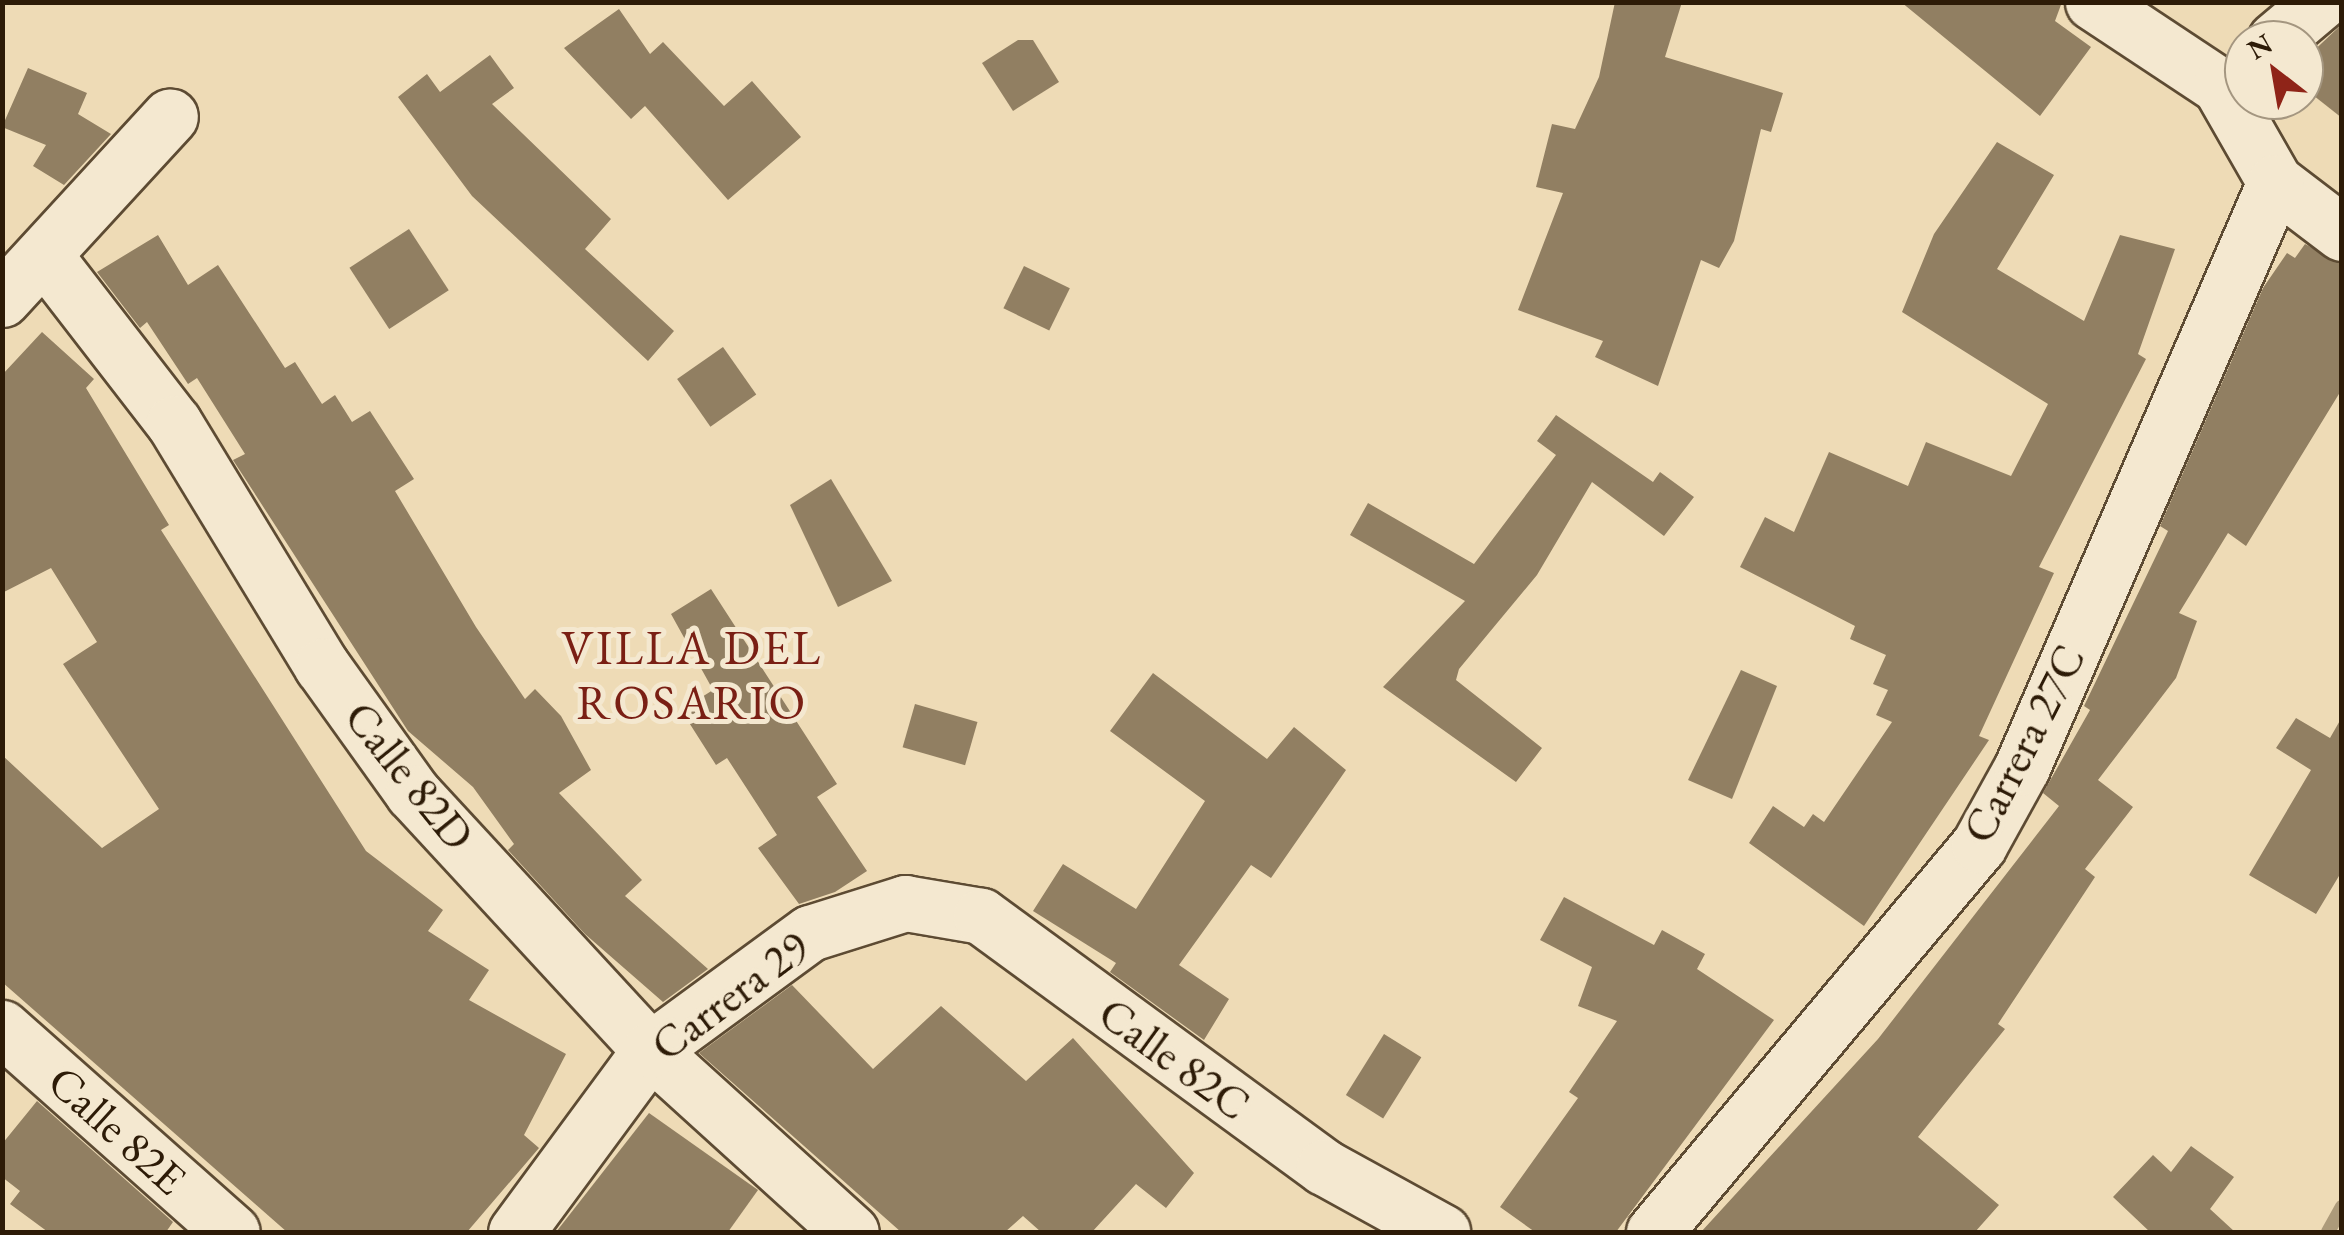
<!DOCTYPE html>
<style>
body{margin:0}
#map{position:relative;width:2344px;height:1235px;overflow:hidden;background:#eedbb6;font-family:"EB Garamond",serif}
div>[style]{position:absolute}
.stream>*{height:14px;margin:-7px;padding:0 7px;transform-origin:7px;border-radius:7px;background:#ac9a7a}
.building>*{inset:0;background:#917f62;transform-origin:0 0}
.roads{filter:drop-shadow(2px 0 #5d4b33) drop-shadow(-2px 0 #5d4b33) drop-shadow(0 2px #5d4b33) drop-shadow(0 -2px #5d4b33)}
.minor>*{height:55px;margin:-27.5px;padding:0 27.5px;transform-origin:27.5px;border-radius:27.5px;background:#f4e8d0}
span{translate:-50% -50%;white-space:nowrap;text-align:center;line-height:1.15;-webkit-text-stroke:10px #f4e8d0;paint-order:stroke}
.street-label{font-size:45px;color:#2d1b07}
.neighbourhood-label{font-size:48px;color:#7a1f14;letter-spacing:2.5px}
.frame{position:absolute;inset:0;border:5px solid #2d1b07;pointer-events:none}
.north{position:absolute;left:2224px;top:20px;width:100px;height:100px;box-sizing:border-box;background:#f4e8d0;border:2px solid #a49680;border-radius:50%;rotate:329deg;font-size:28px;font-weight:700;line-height:40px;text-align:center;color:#2d1b07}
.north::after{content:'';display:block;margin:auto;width:35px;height:45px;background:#8f2418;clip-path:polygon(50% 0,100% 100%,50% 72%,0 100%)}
</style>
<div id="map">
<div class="stream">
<i style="left:2328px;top:1232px;width:29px;rotate:-61deg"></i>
</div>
<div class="building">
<i style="clip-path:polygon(1615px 2px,1682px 2px,1665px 57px,1783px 93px,1771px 132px,1761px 129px,1734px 241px,1719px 268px,1701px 260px,1658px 386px,1595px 357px,1603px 341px,1518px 310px,1563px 193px,1536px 187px,1552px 124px,1575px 129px,1599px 77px)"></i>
<i style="clip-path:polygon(1901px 2px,2062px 2px,2055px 21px,2091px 47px,2040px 116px)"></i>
<i style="clip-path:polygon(619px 9px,650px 54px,663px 42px,724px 106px,752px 81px,801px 137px,728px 200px,645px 106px,631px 119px,564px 48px)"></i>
<i style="clip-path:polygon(2342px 24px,2342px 118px,2304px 88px,2304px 60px)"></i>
<i style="clip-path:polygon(1018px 40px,1033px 40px,1059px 82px,1013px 111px,982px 63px)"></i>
<i style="clip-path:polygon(490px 55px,514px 88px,492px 104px,611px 219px,585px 249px,674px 331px,648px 361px,472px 196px,398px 97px,427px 74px,440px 92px)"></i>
<i style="clip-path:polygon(28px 68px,87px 93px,78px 114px,111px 134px,64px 185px,33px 166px,46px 145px,2px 127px)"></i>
<i style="clip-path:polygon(1997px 142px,2054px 175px,1997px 269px,2084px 321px,2120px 235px,2175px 249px,2138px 354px,2146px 359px,2039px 567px,2054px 573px,1979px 736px,1989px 740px,1864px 926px,1749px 843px,1773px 806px,1804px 827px,1813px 814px,1824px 822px,1892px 722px,1876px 715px,1888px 690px,1873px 684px,1886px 655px,1850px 639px,1855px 626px,1740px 567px,1765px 517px,1794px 532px,1829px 452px,1908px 486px,1926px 442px,2011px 476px,2048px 404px,1902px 312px,1934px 234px)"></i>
<i style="left:409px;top:229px;width:73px;height:71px;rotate:57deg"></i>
<i style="clip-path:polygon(158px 235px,188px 285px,218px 265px,285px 368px,295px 362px,322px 404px,335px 395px,352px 422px,370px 411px,414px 479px,395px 491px,476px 627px,525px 699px,535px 689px,561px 716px,591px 770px,559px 793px,642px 880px,625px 896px,708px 969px,663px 1002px,585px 934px,508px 850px,514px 844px,473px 787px,408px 731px,233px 460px,245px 454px,197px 378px,188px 384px,147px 322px,140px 328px,97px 272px)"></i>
<i style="clip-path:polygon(2305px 244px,2342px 264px,2342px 389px,2246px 546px,2228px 533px,2179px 613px,2197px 621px,2176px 678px,2098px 780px,2133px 807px,2085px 869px,2095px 877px,1998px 1024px,2005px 1029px,1918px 1137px,1999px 1205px,1975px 1232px,1701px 1232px,1878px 1039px,2059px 806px,2043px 793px,2090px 710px,2084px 706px,2168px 531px,2160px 526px,2263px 288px,2287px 253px,2295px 258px)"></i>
<i style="left:1024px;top:266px;width:51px;height:47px;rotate:26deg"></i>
<i style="clip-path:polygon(42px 332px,94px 379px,86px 388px,169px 525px,161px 530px,366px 851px,443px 910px,428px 931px,489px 970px,469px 1000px,566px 1054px,524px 1135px,539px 1148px,467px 1232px,287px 1232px,2px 982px,2px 755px,102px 848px,159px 809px,63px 664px,97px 642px,51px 568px,2px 593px,2px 375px)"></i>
<i style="left:723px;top:347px;width:58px;height:56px;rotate:55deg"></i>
<i style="clip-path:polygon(1556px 415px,1653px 482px,1660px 472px,1694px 497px,1664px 536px,1592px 482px,1537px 575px,1459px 669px,1456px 680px,1542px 748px,1516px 782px,1383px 687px,1465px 601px,1350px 535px,1368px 503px,1474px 564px,1556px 455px,1537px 441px)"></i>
<i style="clip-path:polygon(831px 479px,892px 581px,838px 607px,790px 505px)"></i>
<i style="clip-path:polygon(711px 589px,837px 784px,817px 797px,867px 871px,835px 892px,799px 904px,758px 848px,777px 835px,727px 758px,716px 765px,681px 710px,713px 690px,671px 614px)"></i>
<i style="clip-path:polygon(1741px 670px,1777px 686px,1732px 799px,1688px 780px)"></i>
<i style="clip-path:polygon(1153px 673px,1267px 759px,1294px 727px,1346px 770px,1271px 878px,1251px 865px,1179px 965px,1229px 999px,1204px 1040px,1110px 972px,1116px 963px,1033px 911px,1063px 864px,1136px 909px,1205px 801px,1110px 731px)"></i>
<i style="left:915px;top:704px;width:65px;height:45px;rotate:16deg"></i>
<i style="clip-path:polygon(2342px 717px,2342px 871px,2316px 914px,2249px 875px,2311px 770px,2276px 748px,2296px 718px,2330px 738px)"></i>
<i style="clip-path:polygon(1564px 897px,1654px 945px,1662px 930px,1705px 954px,1697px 969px,1774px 1020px,1616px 1232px,1535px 1232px,1500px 1207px,1578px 1098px,1569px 1092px,1617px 1021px,1578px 1006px,1592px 967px,1540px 940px)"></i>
<i style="clip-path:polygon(792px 985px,873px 1069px,941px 1006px,1026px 1081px,1073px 1038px,1194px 1173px,1166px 1208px,1136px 1184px,1092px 1232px,1041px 1232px,1023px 1216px,1005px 1232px,901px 1232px,699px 1053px)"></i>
<i style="left:1384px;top:1034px;width:44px;height:72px;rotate:32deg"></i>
<i style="clip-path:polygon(37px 1101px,173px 1222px,166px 1232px,48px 1232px,10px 1204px,20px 1191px,2px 1177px,2px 1144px)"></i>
<i style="clip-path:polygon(649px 1113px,758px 1190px,728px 1232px,556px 1232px)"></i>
<i style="clip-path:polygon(2191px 1146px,2234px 1177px,2210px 1209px,2235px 1232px,2150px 1232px,2113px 1197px,2153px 1155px,2171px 1172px)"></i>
</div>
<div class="roads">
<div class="minor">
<i style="left:2093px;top:2px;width:152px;rotate:33.5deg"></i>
<i style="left:2220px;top:86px;width:111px;rotate:60.2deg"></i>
<i style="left:2275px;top:182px;width:84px;rotate:37.3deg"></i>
<i style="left:2275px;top:40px;width:59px;rotate:-40.2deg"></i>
<i style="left:44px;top:255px;width:212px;rotate:52.3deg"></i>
<i style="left:174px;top:423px;width:285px;rotate:58.7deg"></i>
<i style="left:322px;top:666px;width:156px;rotate:54.4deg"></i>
<i style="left:413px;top:793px;width:350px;rotate:47.3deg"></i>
<i style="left:650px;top:1050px;width:271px;rotate:42.2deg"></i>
<i style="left:2px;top:299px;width:248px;rotate:-47.4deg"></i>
<i style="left:2px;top:1028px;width:307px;rotate:41.6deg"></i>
<i style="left:516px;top:1232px;width:226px;rotate:-53.6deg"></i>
<i style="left:650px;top:1050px;width:198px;rotate:-36.2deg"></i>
<i style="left:810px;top:933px;width:100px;rotate:-17.5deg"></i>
<i style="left:905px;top:903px;width:77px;rotate:9.7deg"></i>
<i style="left:981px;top:916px;width:425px;rotate:36.2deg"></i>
<i style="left:1324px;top:1167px;width:135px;rotate:28.8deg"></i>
<i style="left:1654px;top:1232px;width:505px;rotate:-49.98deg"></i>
<i style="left:1979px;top:845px;width:89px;rotate:-61.1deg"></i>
<i style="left:2022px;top:767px;width:637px;rotate:-66.61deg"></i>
</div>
</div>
<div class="street-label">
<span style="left:2024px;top:744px;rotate:-63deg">Carrera 27C</span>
<span style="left:409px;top:776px;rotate:51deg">Calle 82D</span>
<span style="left:730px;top:996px;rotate:-37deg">Carrera 29</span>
<span style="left:1174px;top:1059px;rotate:36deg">Calle 82C</span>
<span style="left:117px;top:1130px;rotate:42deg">Calle 82E</span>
</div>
<div class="neighbourhood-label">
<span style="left:692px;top:675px">VILLA DEL<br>ROSARIO</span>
</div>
<div class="frame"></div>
<div class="north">N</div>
</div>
